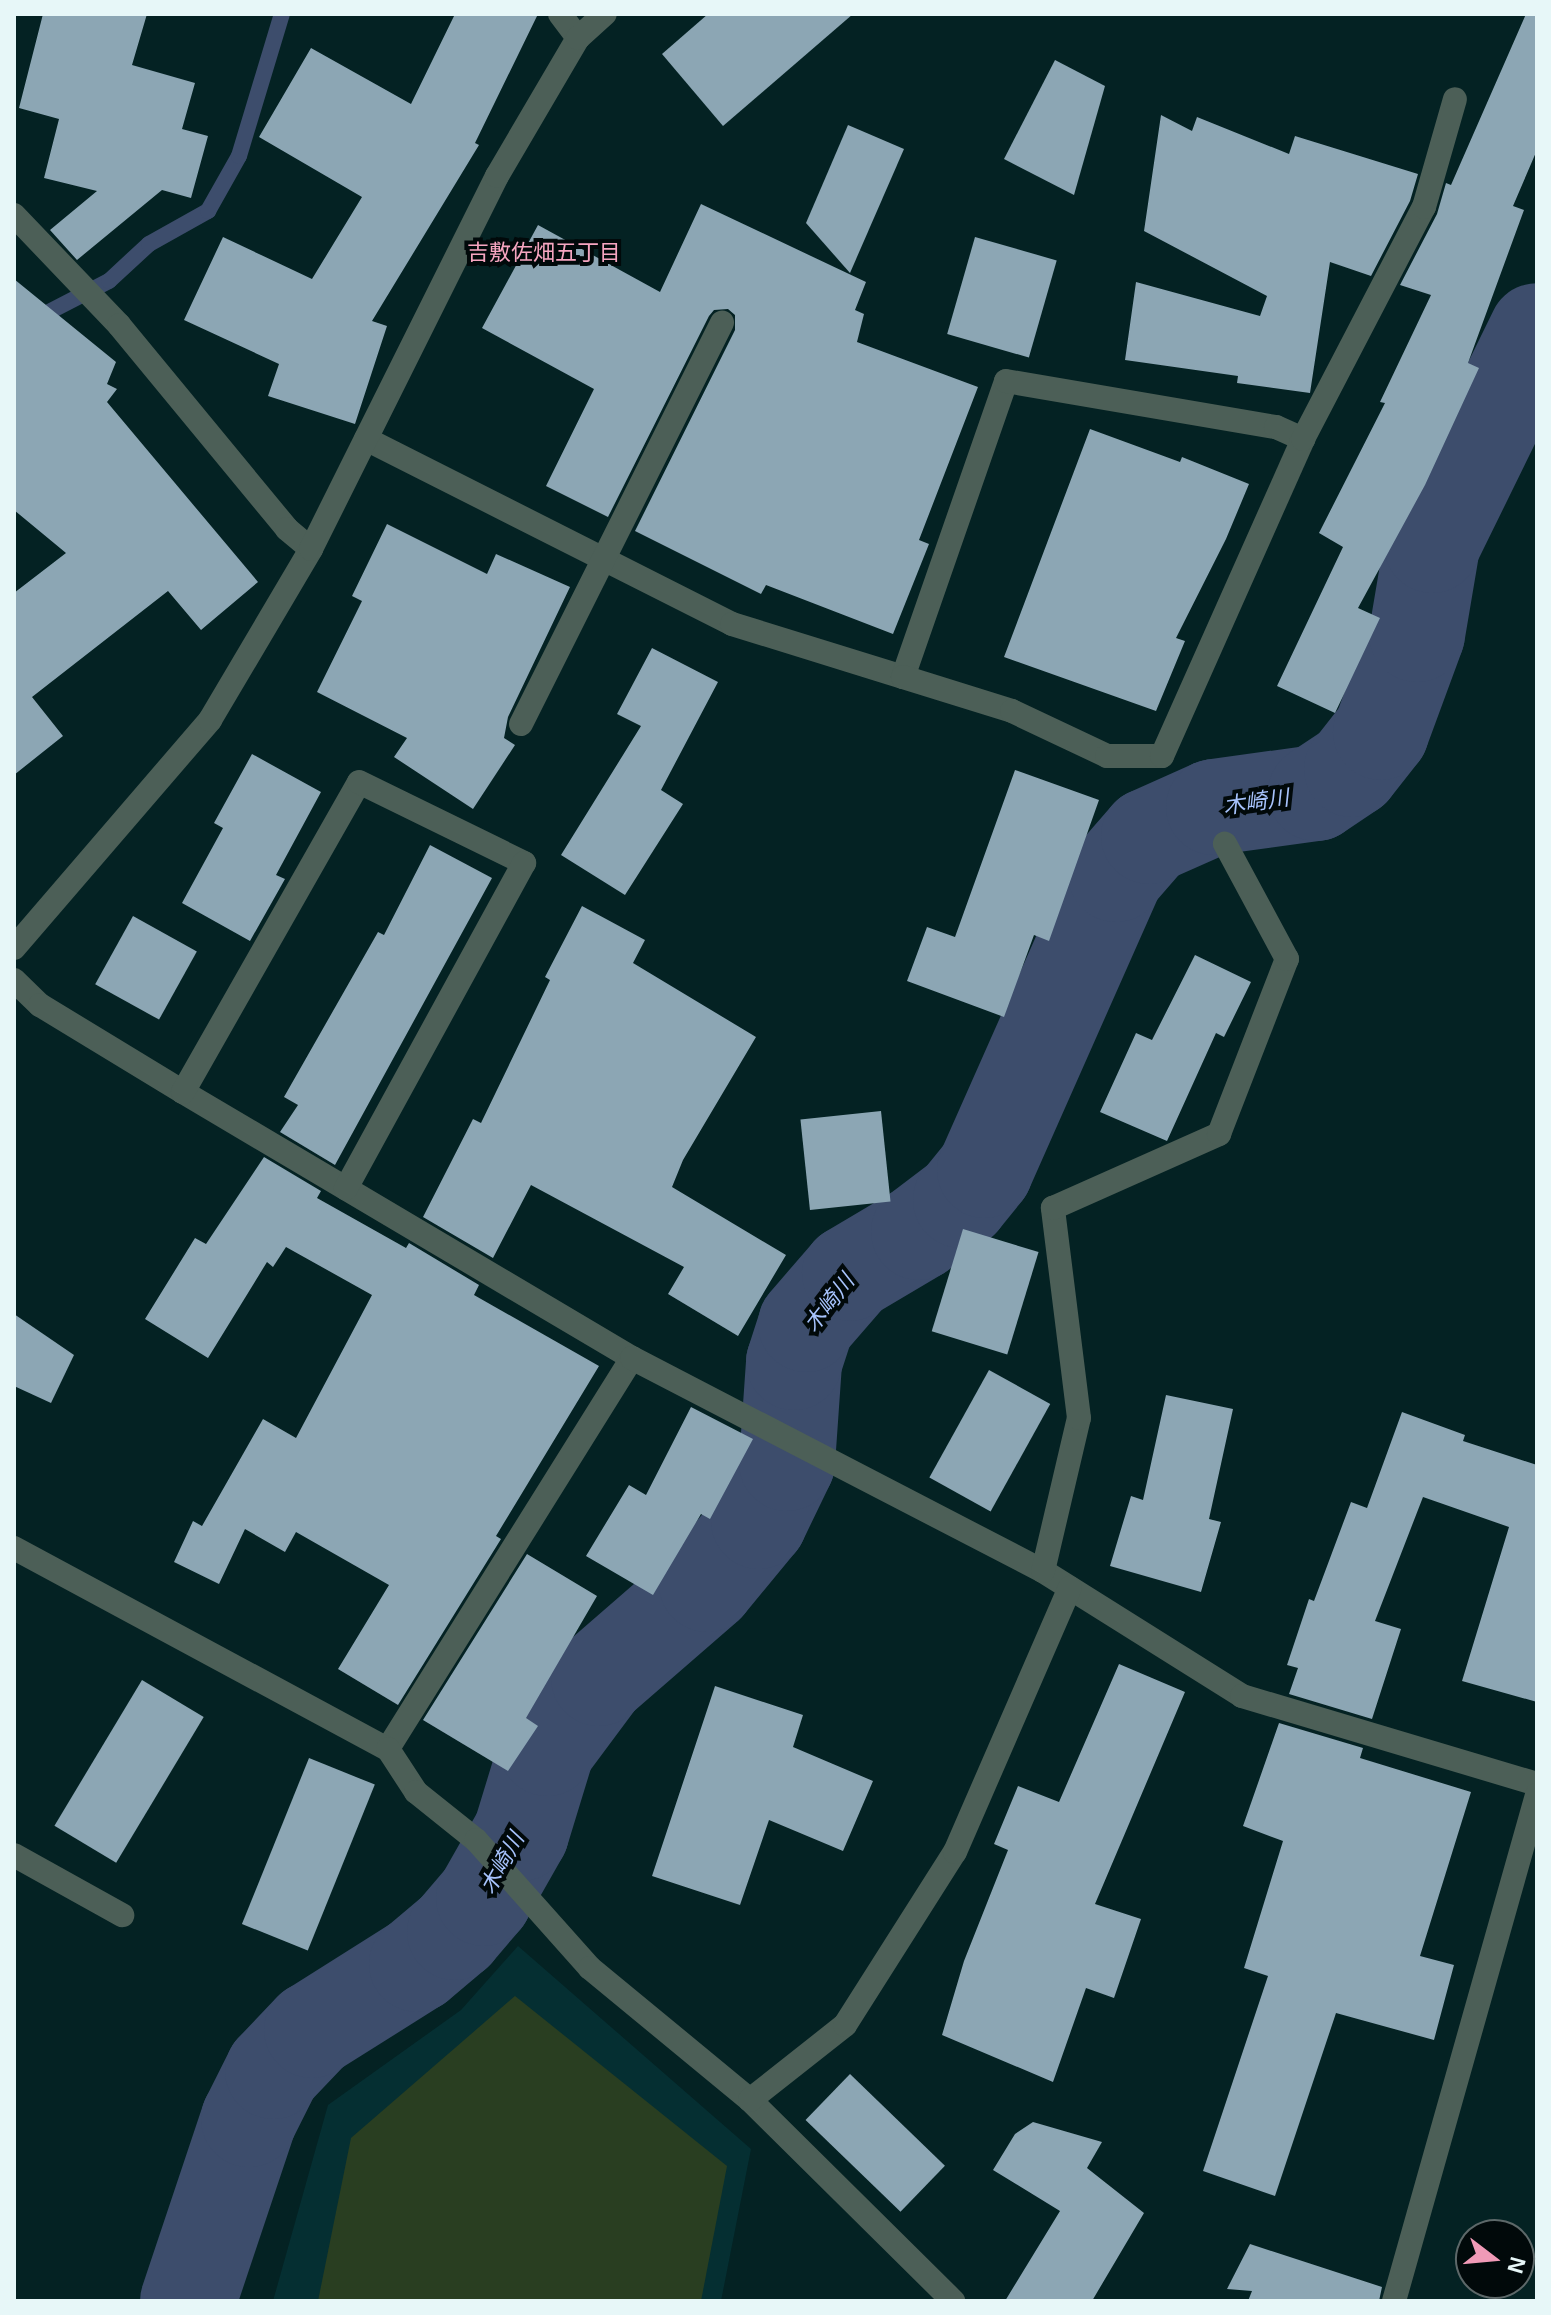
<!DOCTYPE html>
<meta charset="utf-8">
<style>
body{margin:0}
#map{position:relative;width:1551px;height:2315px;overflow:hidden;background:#042223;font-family:Helvetica,"Noto Sans JP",sans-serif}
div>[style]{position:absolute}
.built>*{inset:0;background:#052f32}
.green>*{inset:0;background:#293e21}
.stream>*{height:16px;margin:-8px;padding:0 8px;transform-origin:8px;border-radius:8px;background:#3d4d6c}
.river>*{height:96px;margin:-48px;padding:0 48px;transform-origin:48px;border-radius:48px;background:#3d4d6c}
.building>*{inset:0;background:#8ca6b4;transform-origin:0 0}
.street>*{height:24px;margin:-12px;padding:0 12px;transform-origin:12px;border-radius:12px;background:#4c5f57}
span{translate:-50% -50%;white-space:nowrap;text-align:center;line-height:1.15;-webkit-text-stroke:8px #01090a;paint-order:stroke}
.neighbourhood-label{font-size:22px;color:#f6a5c0}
.water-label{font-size:22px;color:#a7c3fc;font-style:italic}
.frame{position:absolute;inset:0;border:16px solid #e7f7f8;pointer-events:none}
.north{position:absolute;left:1455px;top:2219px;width:80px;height:80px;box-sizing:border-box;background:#01090a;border:2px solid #5d6869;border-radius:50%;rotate:106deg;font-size:22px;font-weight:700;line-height:32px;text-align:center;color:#e7f7f8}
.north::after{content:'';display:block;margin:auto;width:28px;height:36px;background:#f09ab7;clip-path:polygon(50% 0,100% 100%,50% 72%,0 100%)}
</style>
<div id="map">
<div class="built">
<i style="clip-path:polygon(518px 1946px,751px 2149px,721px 2301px,273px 2301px,328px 2105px,461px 2010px)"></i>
</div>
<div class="green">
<i style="clip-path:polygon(515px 1996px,727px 2166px,701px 2301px,318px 2301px,351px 2138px)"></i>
</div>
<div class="stream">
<i style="left:14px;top:330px;width:107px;rotate:-27.3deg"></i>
<i style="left:109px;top:281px;width:54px;rotate:-42.8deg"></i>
<i style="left:149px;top:244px;width:68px;rotate:-29.2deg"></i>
<i style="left:208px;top:211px;width:63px;rotate:-60.6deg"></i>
<i style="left:239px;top:156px;width:148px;rotate:-73.2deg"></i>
</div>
<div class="river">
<i style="left:188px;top:2301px;width:192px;rotate:-71.5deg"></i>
<i style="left:249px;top:2119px;width:54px;rotate:-63.4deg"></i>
<i style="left:273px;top:2071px;width:57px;rotate:-46.4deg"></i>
<i style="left:312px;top:2030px;width:124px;rotate:-32.2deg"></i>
<i style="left:417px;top:1964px;width:50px;rotate:-40.1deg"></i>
<i style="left:455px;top:1932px;width:45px;rotate:-49.5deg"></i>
<i style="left:484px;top:1898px;width:75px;rotate:-60.4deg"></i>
<i style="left:521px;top:1833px;width:89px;rotate:-73deg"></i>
<i style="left:547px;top:1748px;width:87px;rotate:-53.4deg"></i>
<i style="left:599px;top:1678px;width:143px;rotate:-41deg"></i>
<i style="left:707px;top:1584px;width:82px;rotate:-50.5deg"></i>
<i style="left:759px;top:1521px;width:64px;rotate:-64.2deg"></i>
<i style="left:787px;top:1463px;width:101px;rotate:-86deg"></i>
<i style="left:794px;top:1362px;width:40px;rotate:-72deg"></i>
<i style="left:806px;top:1324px;width:67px;rotate:-49.2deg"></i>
<i style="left:850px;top:1273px;width:80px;rotate:-30.7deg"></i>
<i style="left:919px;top:1232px;width:53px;rotate:-37.3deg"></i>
<i style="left:961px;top:1200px;width:38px;rotate:-51deg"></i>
<i style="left:985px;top:1170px;width:324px;rotate:-66.1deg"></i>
<i style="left:1116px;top:874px;width:50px;rotate:-49deg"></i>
<i style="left:1149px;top:836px;width:71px;rotate:-24deg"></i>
<i style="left:1214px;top:807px;width:103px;rotate:-7.8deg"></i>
<i style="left:1316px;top:793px;width:43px;rotate:-33.7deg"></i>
<i style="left:1352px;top:769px;width:47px;rotate:-51.9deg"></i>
<i style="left:1381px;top:732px;width:104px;rotate:-69.8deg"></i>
<i style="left:1417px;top:634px;width:90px;rotate:-80.4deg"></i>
<i style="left:1432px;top:545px;width:238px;rotate:-63.9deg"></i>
</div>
<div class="building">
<i style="clip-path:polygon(43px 14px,147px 14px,132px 65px,195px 83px,182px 129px,208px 136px,191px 198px,162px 190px,77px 260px,50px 230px,97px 191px,44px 178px,59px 119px,19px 108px)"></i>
<i style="clip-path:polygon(455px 14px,538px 14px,475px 143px,479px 145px,372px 321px,387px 326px,355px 424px,268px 396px,279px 364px,184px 320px,223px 237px,312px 279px,362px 197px,259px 137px,311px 48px,411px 104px)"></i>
<i style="clip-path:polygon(708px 14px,853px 14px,723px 126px,662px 54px)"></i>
<i style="clip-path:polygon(1526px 14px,1537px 14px,1537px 150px,1513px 206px,1524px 210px,1468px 363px,1479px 368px,1425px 485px,1358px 608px,1380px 618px,1335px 713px,1277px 686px,1343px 547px,1319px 533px,1385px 403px,1380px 402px,1431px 295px,1400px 285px,1437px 214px,1446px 183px,1451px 185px)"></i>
<i style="clip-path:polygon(1055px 60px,1105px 86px,1074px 195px,1004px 159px)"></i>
<i style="clip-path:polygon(1161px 115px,1192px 131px,1197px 117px,1289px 154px,1295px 136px,1418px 174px,1410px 201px,1371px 276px,1330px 262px,1310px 393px,1237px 383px,1238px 376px,1125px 360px,1136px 282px,1260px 316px,1267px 296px,1144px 231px)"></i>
<i style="clip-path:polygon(848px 125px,904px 149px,850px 273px,806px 223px)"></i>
<i style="clip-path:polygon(701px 204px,866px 282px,855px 310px,864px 314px,857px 342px,978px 387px,919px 540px,929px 544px,893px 634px,766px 585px,761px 594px,635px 531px,735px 330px,735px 315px,728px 309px,714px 310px,709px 316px,608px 517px,546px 486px,594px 389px,482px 328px,538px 225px,660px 292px)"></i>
<i style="left:975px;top:237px;width:85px;height:101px;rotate:16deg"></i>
<i style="clip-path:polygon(14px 279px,116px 362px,107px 384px,117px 389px,107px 402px,258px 582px,201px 630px,168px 591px,32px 697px,63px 736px,14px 775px,14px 593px,66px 553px,14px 510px)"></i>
<i style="clip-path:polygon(1090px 429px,1180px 462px,1182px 457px,1249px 484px,1226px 539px,1176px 638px,1185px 641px,1156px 711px,1004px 657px)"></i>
<i style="clip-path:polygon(387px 524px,487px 574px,496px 554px,570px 587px,508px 717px,504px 738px,515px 745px,473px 809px,394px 757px,407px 738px,317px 692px,362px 601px,352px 596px)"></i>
<i style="clip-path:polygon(652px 648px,718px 682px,661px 790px,683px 804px,625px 895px,561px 855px,641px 726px,617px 714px)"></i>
<i style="clip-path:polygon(252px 754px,321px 792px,276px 875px,285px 879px,250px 941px,182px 903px,223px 828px,214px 823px)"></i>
<i style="clip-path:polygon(1015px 770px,1099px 800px,1049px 941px,1034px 935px,1004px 1017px,907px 981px,927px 927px,955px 937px)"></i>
<i style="clip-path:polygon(430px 845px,492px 878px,335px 1165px,280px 1132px,298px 1105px,284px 1097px,378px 932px,384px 935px)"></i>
<i style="clip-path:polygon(582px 906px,645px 940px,633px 963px,756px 1037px,683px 1160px,672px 1187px,786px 1255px,738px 1336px,668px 1294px,684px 1267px,531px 1185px,493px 1258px,423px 1217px,473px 1119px,481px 1123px,550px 980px,545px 977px)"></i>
<i style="left:133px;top:916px;width:73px;height:78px;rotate:29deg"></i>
<i style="clip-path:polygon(1195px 955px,1251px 982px,1224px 1037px,1216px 1033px,1167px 1141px,1100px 1112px,1136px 1033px,1152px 1040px)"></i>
<i style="left:881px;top:1111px;width:91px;height:81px;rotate:84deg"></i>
<i style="clip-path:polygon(264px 1157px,321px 1191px,317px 1198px,406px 1248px,409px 1243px,479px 1285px,474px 1295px,599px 1366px,496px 1536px,501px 1539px,398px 1705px,338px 1669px,389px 1585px,296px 1532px,285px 1552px,245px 1529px,219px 1584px,174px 1562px,193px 1521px,202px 1526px,263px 1419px,296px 1438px,372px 1295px,286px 1247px,273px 1267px,267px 1262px,208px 1358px,145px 1319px,195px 1238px,206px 1244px)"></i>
<i style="left:963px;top:1229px;width:79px;height:107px;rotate:17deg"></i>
<i style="clip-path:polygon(14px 1314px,74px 1355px,51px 1403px,14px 1386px)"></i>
<i style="left:989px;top:1370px;width:70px;height:123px;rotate:29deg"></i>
<i style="clip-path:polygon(1166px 1395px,1233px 1409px,1209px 1519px,1221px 1522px,1201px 1592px,1110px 1566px,1131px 1496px,1143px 1500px)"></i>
<i style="clip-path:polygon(691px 1407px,753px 1439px,710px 1519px,701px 1514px,653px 1595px,586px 1556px,629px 1485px,646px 1495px)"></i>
<i style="clip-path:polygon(1402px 1412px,1465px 1435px,1463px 1441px,1537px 1465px,1537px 1702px,1462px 1681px,1509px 1527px,1423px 1497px,1375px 1621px,1401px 1629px,1372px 1719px,1289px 1694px,1298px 1668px,1287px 1665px,1309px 1599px,1314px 1601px,1351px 1502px,1367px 1508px)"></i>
<i style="clip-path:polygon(527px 1554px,597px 1596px,526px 1718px,538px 1726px,508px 1771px,423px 1720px)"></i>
<i style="clip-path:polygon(1119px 1664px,1185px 1692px,1095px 1904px,1141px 1919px,1114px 1998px,1086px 1988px,1053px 2082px,942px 2035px,964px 1961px,1008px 1850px,994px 1844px,1018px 1786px,1059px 1802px)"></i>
<i style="left:142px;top:1680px;width:72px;height:170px;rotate:31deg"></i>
<i style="clip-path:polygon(715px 1686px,803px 1715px,793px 1747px,873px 1781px,843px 1851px,769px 1820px,740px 1905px,652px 1876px)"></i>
<i style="clip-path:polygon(1279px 1723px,1363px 1748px,1360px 1758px,1471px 1792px,1420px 1956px,1454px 1965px,1434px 2040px,1336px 2013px,1275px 2196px,1203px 2171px,1268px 1976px,1244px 1968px,1283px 1841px,1243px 1826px)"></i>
<i style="left:309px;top:1758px;width:71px;height:179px;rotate:22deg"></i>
<i style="left:850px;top:2074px;width:132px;height:64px;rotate:44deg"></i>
<i style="clip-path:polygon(1033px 2122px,1102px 2142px,1087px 2168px,1144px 2213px,1092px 2301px,1005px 2301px,1060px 2211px,993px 2170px,1015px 2134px)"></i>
<i style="clip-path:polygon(1250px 2244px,1382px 2287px,1379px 2301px,1248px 2301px,1252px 2291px,1227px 2289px)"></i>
</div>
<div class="street">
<i style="left:560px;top:14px;width:30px;rotate:53deg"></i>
<i style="left:14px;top:215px;width:152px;rotate:46.3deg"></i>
<i style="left:119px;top:325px;width:264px;rotate:50.5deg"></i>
<i style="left:287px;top:529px;width:31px;rotate:40deg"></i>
<i style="left:366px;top:439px;width:410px;rotate:26.8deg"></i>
<i style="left:732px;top:624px;width:179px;rotate:17.2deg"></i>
<i style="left:903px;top:677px;width:313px;rotate:-70.8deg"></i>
<i style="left:1006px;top:381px;width:274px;rotate:9.7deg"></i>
<i style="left:1276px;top:427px;width:30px;rotate:24deg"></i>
<i style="left:903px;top:677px;width:114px;rotate:17.3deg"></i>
<i style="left:1012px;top:711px;width:105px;rotate:25.3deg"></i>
<i style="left:1107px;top:756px;width:55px"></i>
<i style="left:1162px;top:756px;width:347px;rotate:-66deg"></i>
<i style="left:1303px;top:439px;width:262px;rotate:-62.5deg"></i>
<i style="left:1424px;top:207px;width:112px;rotate:-74deg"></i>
<i style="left:521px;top:724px;width:449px;rotate:-63.4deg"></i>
<i style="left:14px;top:948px;width:301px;rotate:-49.3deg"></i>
<i style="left:210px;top:720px;width:199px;rotate:-59.4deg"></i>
<i style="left:311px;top:549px;width:417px;rotate:-63.5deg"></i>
<i style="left:497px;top:176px;width:160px;rotate:-59.6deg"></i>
<i style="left:578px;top:38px;width:36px;rotate:-42deg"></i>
<i style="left:14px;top:980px;width:36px;rotate:44deg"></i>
<i style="left:40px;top:1005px;width:167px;rotate:31.3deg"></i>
<i style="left:183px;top:1092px;width:522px;rotate:30.64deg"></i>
<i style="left:632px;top:1358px;width:461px;rotate:122deg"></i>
<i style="left:183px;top:1092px;width:356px;rotate:-60.4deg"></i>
<i style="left:359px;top:782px;width:184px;rotate:26.1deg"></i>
<i style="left:524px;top:863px;width:371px;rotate:118.7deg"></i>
<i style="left:632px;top:1358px;width:463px;rotate:27.4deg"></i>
<i style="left:1043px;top:1571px;width:235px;rotate:32.1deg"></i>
<i style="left:1242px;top:1696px;width:308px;rotate:16.6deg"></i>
<i style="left:14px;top:1548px;width:425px;rotate:28.3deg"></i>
<i style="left:388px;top:1749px;width:51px;rotate:56.9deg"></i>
<i style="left:416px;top:1792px;width:77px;rotate:38.7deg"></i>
<i style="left:476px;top:1840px;width:171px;rotate:48.3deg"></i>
<i style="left:590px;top:1968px;width:207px;rotate:39.5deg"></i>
<i style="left:750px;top:2100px;width:286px;rotate:44.7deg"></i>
<i style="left:1043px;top:1571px;width:157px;rotate:-76.8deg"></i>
<i style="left:1079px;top:1418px;width:212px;rotate:-97.1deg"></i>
<i style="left:1053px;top:1208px;width:182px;rotate:-24deg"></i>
<i style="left:1219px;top:1134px;width:188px;rotate:-68.8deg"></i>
<i style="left:1287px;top:959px;width:131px;rotate:-118.3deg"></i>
<i style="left:14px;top:1855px;width:124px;rotate:29.1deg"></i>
<i style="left:750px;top:2100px;width:121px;rotate:-38.3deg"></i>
<i style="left:845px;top:2025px;width:205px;rotate:-57.6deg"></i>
<i style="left:955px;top:1852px;width:288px;rotate:-66.5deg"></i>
<i style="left:1394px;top:2301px;width:526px;rotate:-74.22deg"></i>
</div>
<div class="neighbourhood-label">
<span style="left:544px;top:253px">吉敷佐畑五丁目</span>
</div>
<div class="water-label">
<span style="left:1256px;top:802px;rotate:-8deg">木崎川</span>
<span style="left:829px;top:1303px;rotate:-52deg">木崎川</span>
<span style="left:502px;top:1863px;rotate:-61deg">木崎川</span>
</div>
<div class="frame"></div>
<div class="north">N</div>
</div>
